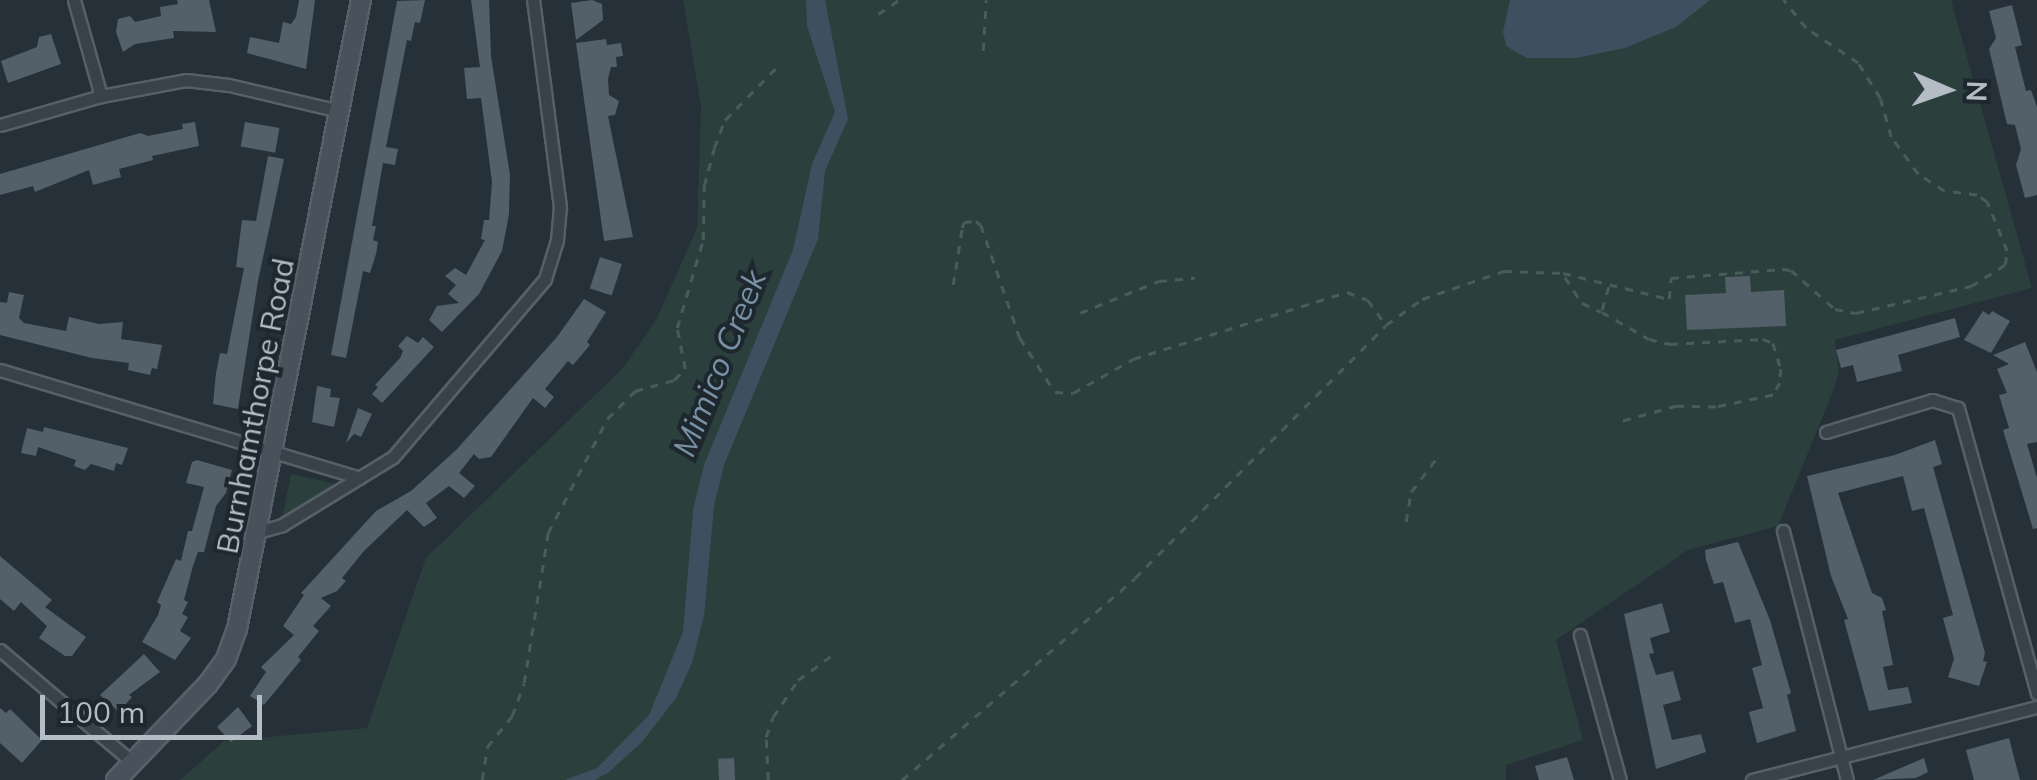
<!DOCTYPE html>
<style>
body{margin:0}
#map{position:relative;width:2037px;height:780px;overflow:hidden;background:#263038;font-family:Mulish,sans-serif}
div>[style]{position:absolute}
.green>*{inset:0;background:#2b3f3d}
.water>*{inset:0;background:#3d505f}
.building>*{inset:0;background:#535f69;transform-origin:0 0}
.path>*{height:2.5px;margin-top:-1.25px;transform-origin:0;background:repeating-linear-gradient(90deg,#495b5a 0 8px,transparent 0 16px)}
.roads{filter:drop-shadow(2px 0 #576067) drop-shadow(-2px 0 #576067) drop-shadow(0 2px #576067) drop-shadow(0 -2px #576067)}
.minor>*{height:11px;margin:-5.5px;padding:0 5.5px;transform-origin:5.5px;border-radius:5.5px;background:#394249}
.secondary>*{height:18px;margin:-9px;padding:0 9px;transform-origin:9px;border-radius:9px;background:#48515c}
span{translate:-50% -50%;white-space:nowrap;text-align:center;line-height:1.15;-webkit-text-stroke:8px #1e272e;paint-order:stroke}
.street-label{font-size:30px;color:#b4bdc5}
.water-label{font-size:32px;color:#7991a4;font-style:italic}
.north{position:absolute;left:1897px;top:40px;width:100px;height:100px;-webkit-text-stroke:8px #1e272e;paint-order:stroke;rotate:92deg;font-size:28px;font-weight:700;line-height:40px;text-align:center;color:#b4bdc5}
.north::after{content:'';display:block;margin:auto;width:35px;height:45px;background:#b4bdc5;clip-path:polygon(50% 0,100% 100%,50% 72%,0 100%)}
.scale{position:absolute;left:40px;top:695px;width:222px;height:45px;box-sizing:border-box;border:5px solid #b4bdc5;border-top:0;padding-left:12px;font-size:30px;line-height:35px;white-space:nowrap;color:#b4bdc5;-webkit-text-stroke:8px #1e272e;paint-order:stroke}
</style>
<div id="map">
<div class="green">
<i style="clip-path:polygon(683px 0,1951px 0,2032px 288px,1835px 340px,1839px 371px,1834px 389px,1778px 526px,1688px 550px,1556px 640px,1583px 740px,1506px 765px,1506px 780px,180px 780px,224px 741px,367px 728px,426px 558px,623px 368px,657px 318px,697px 228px,701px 106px)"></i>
<i style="clip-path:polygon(291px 474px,333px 483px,334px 493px,281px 524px)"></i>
</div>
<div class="water">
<i style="clip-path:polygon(806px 0,825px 0,848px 119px,825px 171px,818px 239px,724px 465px,714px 506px,704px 616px,692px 663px,676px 698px,642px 742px,609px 772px,595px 780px,565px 780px,597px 768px,649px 715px,683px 632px,693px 510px,704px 465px,793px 250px,812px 164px,835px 112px,807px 26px)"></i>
<i style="clip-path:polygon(1510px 0,1710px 0,1676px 27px,1625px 48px,1576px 58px,1527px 58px,1506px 46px,1503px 32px)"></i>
</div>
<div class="building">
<i style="clip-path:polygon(177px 0,209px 0,216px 32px,173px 31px,174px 38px,135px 44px,123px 52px,116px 32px,118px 19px,130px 16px,135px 22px,161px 16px,160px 7px,178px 4px)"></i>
<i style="clip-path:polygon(299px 0,315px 0,306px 69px,247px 53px,250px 37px,279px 43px,283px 22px,291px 24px,296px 17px)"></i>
<i style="clip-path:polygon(425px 0,420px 23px,415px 22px,411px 41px,407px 40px,386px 147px,398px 149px,395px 165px,383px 163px,372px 226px,376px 226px,373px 240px,378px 242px,376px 254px,370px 273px,363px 271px,346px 358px,331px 355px,397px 1px)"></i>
<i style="clip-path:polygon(471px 0,489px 0,491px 56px,510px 175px,509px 214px,502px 251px,479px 294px,442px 332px,429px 320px,437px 306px,459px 303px,448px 294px,456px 285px,445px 276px,455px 268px,466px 275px,485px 240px,481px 239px,484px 220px,489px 220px,492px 182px,481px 98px,467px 99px,464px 68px,480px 67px)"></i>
<i style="clip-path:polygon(592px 0,602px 4px,603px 20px,576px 40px,571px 3px)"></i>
<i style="clip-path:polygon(2012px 5px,2022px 45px,2015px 47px,2026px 91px,2031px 90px,2037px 107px,2037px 195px,2025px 198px,2016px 165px,2021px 149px,2015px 125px,2007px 124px,1989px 49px,1996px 38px,1989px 11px)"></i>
<i style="clip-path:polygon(51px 34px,61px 64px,8px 83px,1px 61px,37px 47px,39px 37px)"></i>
<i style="clip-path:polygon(606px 39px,607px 45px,621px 43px,623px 56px,616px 57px,617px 67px,611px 67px,608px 79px,609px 95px,619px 101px,615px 115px,608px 116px,633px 237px,604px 241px,576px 43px)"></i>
<i style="clip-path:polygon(195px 122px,199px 146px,152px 156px,153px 160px,119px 169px,121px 177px,93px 185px,89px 170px,35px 192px,33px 186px,0 195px,0 174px,140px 133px,148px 136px,183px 129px,182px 124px)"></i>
<i style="left:245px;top:122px;width:35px;height:25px;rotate:10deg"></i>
<i style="clip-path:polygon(268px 156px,284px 159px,258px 281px,238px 409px,213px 404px,216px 373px,220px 353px,227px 354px,244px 268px,236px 267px,242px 220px,256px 221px)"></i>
<i style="left:600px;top:257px;width:23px;height:33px;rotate:18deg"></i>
<i style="clip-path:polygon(1750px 276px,1751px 292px,1784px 290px,1786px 326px,1687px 330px,1685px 295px,1726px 293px,1725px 277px)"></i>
<i style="clip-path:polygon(9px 292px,24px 295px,19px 318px,24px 323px,66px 331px,69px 317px,99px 324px,123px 322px,121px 339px,162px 345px,157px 369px,152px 368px,150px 375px,128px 370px,129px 363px,92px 358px,0 335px,0 302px,7px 303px)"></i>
<i style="clip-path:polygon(584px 299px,606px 312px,587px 342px,590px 345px,573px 365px,568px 361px,545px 389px,554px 397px,545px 408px,533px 398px,491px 457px,479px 459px,474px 454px,459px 473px,475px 486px,464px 498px,449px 486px,426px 503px,437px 518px,424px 527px,407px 510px,364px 551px,342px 578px,346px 581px,337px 591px,321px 598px,331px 606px,313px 626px,319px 631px,298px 657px,301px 660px,264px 705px,250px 696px,266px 672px,261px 667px,294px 635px,283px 626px,304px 595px,301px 593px,376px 511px,411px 491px,457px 449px,557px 337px)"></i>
<i style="clip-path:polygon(1983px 311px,1989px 315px,1992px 311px,2010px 321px,1991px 353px,1964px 340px)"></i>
<i style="clip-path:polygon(1955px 318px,1960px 337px,1898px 355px,1902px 371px,1857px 382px,1853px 365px,1841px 368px,1836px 350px)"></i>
<i style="clip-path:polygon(407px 336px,418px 343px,423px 337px,434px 347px,382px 403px,372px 394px,378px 387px,375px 385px,400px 358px,403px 351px,398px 346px)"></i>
<i style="clip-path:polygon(2025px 342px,2037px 372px,2037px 442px,2027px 444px,2037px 478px,2037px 528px,2033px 529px,2003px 430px,2009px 428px,1999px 395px,2007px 393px,1997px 369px,2009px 364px,1993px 355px)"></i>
<i style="clip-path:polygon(317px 386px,331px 389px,330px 397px,340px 398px,334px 427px,312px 422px)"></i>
<i style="clip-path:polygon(358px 408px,372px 414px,361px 437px,354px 434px,346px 443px)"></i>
<i style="clip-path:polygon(44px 427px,128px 448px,122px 465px,116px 463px,114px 471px,91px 464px,85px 470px,74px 466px,76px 460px,38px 447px,36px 456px,21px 453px,27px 428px,43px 432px)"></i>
<i style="clip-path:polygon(1935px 440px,1942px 464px,1933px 467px,1985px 653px,1983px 661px,1987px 662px,1979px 686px,1948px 677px,1954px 659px,1943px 618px,1953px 615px,1924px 508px,1912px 511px,1903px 476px,1838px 493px,1872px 593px,1882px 598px,1886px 610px,1882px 611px,1893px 665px,1883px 667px,1888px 690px,1908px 687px,1912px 703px,1869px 711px,1844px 620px,1848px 619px,1831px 576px,1807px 476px,1895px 455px)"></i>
<i style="clip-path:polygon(197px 460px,232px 470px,226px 493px,216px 506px,204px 552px,198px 552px,193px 566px,184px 600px,188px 602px,182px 614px,188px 617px,180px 631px,191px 638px,175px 660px,142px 642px,158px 615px,161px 605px,157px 602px,176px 559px,181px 561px,188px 531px,192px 531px,204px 487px,186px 483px,192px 462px)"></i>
<i style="clip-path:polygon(1738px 542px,1770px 620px,1791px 693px,1787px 695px,1796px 731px,1757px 743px,1749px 712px,1763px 708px,1752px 668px,1762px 665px,1750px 619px,1735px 623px,1723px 582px,1714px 584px,1706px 560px,1705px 550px)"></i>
<i style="clip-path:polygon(0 556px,52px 600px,45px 607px,86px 637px,72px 656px,65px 656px,39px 638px,47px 626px,21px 602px,14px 611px,0 599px)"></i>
<i style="clip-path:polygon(1662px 603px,1670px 632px,1650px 638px,1654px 653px,1649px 654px,1656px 675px,1673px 671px,1681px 700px,1663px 705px,1672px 740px,1701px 734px,1706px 752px,1656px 769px,1624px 614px)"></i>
<i style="clip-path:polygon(144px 654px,160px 672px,129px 695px,132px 697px,119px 712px,100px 695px)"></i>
<i style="clip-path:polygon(238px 707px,252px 726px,231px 742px,217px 727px)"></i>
<i style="clip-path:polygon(0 708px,6px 713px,10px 709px,42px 740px,22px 763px,0 743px)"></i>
<i style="clip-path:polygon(2009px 738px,2020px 780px,1974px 780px,1966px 750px)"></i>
<i style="clip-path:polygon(1567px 757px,1574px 780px,1539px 780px,1535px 766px)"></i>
<i style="left:734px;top:758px;width:22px;height:16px;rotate:87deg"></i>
<i style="clip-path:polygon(1924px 758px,1928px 772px,1916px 778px,1873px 780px)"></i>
</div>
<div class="path">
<i style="left:878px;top:14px;width:25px;rotate:-34deg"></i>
<i style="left:983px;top:51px;width:51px;rotate:-86.6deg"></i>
<i style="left:1565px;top:277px;width:31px;rotate:57deg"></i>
<i style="left:1582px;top:303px;width:21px;rotate:25deg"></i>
<i style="left:953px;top:285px;width:58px;rotate:-81deg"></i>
<i style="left:962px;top:228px;width:6px;rotate:-72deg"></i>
<i style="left:964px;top:222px;width:12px;rotate:-5deg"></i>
<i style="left:976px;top:221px;width:6px;rotate:39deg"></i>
<i style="left:981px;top:225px;width:120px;rotate:71deg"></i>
<i style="left:1020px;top:338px;width:64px;rotate:57.1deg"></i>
<i style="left:1055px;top:392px;width:18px;rotate:3deg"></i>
<i style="left:1073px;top:393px;width:69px;rotate:-29.5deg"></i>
<i style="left:1133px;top:359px;width:224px;rotate:-17.4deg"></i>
<i style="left:1347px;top:292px;width:22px;rotate:21deg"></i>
<i style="left:1368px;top:300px;width:29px;rotate:54deg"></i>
<i style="left:1609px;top:287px;width:26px;rotate:106deg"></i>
<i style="left:1602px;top:312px;width:54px;rotate:29.9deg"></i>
<i style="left:1649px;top:339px;width:22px;rotate:13deg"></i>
<i style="left:1670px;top:344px;width:93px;rotate:-3.1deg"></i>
<i style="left:1763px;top:339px;width:11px;rotate:22deg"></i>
<i style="left:1773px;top:343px;width:27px;rotate:73deg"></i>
<i style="left:1781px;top:369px;width:14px;rotate:94deg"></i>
<i style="left:1780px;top:383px;width:14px;rotate:120deg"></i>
<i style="left:1773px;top:395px;width:58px;rotate:168.1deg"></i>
<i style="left:1716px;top:407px;width:39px;rotate:-179deg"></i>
<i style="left:1677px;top:406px;width:60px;rotate:164.6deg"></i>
<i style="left:1080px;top:313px;width:85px;rotate:-22.1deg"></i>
<i style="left:1159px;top:281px;width:36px;rotate:-5deg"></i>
<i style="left:1406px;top:522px;width:30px;rotate:-81deg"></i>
<i style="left:1411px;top:492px;width:46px;rotate:-52.9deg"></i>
<i style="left:482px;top:780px;width:33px;rotate:-81deg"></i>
<i style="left:487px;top:747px;width:40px;rotate:-51deg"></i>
<i style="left:512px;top:716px;width:35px;rotate:-70deg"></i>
<i style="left:524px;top:683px;width:152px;rotate:-80.9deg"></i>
<i style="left:548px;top:533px;width:128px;rotate:-62.6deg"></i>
<i style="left:607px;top:419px;width:40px;rotate:-45deg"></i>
<i style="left:635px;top:391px;width:41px;rotate:-15.8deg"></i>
<i style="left:674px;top:380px;width:16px;rotate:-45deg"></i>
<i style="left:685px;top:369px;width:42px;rotate:-101deg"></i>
<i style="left:677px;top:328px;width:92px;rotate:-73.5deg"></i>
<i style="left:703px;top:240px;width:54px;rotate:-88.9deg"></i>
<i style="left:704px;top:186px;width:39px;rotate:-75deg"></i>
<i style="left:714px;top:148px;width:30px;rotate:-69deg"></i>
<i style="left:725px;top:120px;width:74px;rotate:-45.5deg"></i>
<i style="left:768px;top:780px;width:43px;rotate:-92.7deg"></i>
<i style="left:766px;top:737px;width:21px;rotate:-71deg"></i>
<i style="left:773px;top:717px;width:45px;rotate:-56deg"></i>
<i style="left:798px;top:680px;width:46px;rotate:-36.1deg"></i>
<i style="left:902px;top:780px;width:308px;rotate:-40.9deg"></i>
<i style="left:1135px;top:578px;width:356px;rotate:-45.2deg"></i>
<i style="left:1386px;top:325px;width:44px;rotate:-35.8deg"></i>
<i style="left:1422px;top:299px;width:87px;rotate:-18.9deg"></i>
<i style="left:1504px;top:271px;width:59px;rotate:1.9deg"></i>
<i style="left:1563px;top:273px;width:109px;rotate:13.8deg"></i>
<i style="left:1669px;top:299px;width:21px;rotate:-85deg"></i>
<i style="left:1671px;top:278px;width:111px;rotate:-4.6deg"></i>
<i style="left:1782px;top:269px;width:9px;rotate:6deg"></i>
<i style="left:1791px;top:270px;width:59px;rotate:41.6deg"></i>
<i style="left:1835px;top:309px;width:21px;rotate:11deg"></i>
<i style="left:1856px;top:313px;width:118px;rotate:-13.2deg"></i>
<i style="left:1971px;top:286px;width:40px;rotate:-32deg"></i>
<i style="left:2005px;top:265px;width:14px;rotate:-82deg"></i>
<i style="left:2007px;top:251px;width:53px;rotate:-112.2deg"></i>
<i style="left:1987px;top:202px;width:12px;rotate:-145deg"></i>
<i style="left:1977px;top:195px;width:33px;rotate:-173deg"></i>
<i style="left:1944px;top:191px;width:31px;rotate:-147deg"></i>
<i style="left:1918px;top:174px;width:46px;rotate:-126.1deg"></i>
<i style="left:1891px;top:137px;width:41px;rotate:-105.8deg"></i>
<i style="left:1880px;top:98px;width:41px;rotate:-122.2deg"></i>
<i style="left:1858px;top:63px;width:63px;rotate:-146.1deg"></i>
<i style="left:1806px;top:28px;width:36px;rotate:-129deg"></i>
</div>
<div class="roads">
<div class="minor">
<i style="left:74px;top:0;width:100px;rotate:74.3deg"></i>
<i style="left:0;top:125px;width:105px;rotate:-16deg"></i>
<i style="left:101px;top:96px;width:86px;rotate:-10.7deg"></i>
<i style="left:186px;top:80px;width:43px;rotate:6.6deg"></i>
<i style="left:229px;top:85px;width:114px;rotate:13.2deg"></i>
<i style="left:0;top:370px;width:375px;rotate:16.7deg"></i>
<i style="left:1826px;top:432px;width:111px;rotate:-16.8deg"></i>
<i style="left:1932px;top:400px;width:27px;rotate:17deg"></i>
<i style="left:1958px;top:408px;width:296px;rotate:74.5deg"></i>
<i style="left:1783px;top:531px;width:257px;rotate:75.6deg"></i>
<i style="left:258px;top:532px;width:25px;rotate:-16deg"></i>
<i style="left:282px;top:525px;width:130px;rotate:-31.5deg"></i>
<i style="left:393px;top:457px;width:234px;rotate:-49.5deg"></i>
<i style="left:545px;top:279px;width:41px;rotate:-72.9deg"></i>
<i style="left:557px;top:240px;width:33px;rotate:-85deg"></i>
<i style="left:560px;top:207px;width:209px;rotate:-97.4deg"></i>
<i style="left:1580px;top:635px;width:150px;rotate:74.6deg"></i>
<i style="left:0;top:650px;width:173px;rotate:40.3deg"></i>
<i style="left:1752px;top:780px;width:294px;rotate:-14.4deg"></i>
</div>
<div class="secondary">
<i style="left:116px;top:780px;width:133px;rotate:-46.2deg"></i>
<i style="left:208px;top:684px;width:31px;rotate:-54deg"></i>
<i style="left:226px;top:659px;width:32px;rotate:-70deg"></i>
<i style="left:237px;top:629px;width:641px;rotate:-78.85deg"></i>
</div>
</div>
<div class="street-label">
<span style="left:255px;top:406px;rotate:-79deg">Burnhamthorpe Road</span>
</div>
<div class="water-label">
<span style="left:719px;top:363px;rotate:-68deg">Mimico Creek</span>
</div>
<div class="north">N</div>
<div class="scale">100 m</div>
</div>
